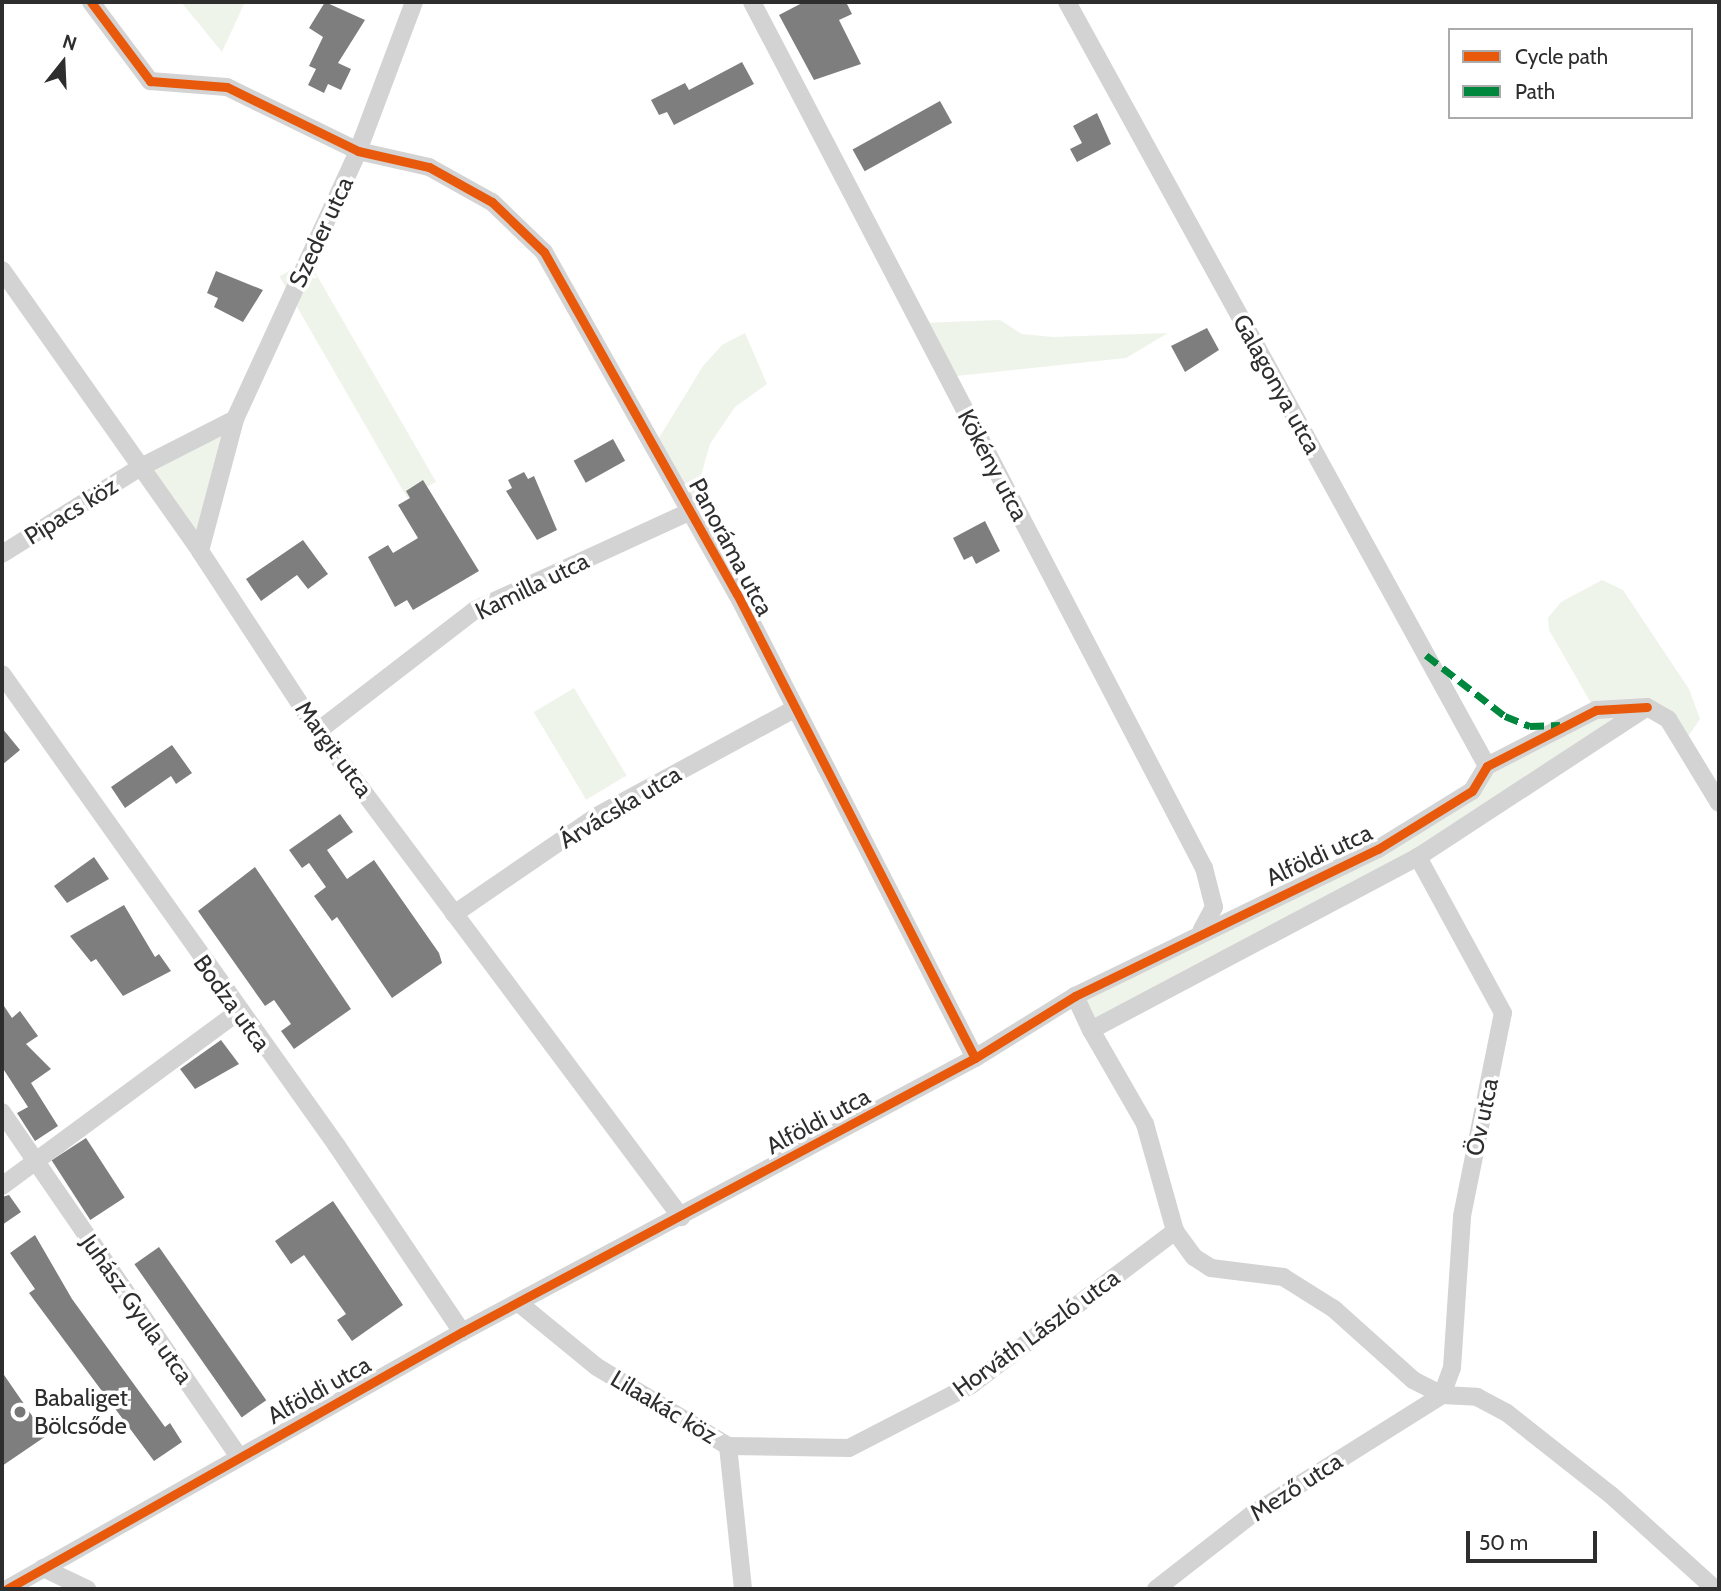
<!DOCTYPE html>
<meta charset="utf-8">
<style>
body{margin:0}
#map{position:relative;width:1721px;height:1591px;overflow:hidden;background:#fff;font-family:Cabin,sans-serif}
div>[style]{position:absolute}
.green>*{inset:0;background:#eff4eb;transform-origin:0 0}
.building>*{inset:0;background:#7e7e7e;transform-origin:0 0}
.minor>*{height:18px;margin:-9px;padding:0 9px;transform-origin:9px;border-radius:9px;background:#d3d3d3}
.quiet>*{height:7px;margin-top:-3.5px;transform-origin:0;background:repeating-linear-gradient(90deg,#00873e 0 14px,transparent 0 21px)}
.cycleway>*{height:9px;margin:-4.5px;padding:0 4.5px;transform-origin:4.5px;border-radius:4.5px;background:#e8590c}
.dots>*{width:19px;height:19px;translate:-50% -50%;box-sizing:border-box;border:4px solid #fff;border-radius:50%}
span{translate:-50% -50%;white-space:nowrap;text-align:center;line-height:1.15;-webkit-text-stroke:7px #fff;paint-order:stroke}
.street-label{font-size:24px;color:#2e2e2e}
.poi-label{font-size:24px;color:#2e2e2e}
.left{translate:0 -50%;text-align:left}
.frame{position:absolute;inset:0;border:4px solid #2e2e2e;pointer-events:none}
.legend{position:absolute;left:1448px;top:28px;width:245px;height:91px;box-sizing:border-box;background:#fff;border:2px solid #ababab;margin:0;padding:9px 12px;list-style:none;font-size:21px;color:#2e2e2e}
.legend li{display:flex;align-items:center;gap:14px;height:35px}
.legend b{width:35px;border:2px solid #ababab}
.north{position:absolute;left:28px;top:28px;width:70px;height:70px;-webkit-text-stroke:5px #fff;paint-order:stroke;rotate:18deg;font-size:19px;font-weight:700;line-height:28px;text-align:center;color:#2e2e2e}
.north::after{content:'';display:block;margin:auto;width:24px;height:32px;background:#2e2e2e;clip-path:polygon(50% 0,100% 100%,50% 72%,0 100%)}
.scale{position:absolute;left:1466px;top:1531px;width:131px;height:32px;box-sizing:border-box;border:4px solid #2e2e2e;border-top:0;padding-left:9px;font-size:21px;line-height:24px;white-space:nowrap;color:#2e2e2e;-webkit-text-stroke:5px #fff;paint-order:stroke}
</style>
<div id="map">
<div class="green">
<i style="clip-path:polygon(181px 2px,245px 2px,222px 52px)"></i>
<i style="left:308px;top:260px;width:256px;height:33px;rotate:60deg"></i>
<i style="clip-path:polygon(1000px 320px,1022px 334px,1053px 337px,1168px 333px,1126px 358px,947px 377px,920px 323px)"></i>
<i style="clip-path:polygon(745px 333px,767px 384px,735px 407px,710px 444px,691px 511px,654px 446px,703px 366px,722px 345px)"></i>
<i style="clip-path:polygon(235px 419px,200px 551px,139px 468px)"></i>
<i style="clip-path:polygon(1602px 580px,1623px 590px,1689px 689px,1700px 719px,1683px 744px,1647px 707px,1418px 857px,1091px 1030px,1075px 996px,1424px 823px,1487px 766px,1595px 710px,1549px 630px,1548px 618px,1561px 602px)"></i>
<i style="left:574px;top:688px;width:102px;height:47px;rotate:59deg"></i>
</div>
<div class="building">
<i style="clip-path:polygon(325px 2px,365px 20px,338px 63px,351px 69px,341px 90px,328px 84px,324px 93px,308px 85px,316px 69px,309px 66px,323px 37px,309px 28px)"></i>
<i style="clip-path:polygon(804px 2px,846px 2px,852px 14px,839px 20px,861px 64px,814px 80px,779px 15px)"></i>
<i style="clip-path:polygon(742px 62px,754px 84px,674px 125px,667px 112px,659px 115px,651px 100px,685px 83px,689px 90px)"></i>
<i style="left:940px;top:101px;width:25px;height:100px;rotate:61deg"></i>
<i style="clip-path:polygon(1097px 113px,1111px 144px,1077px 162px,1070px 149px,1082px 143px,1073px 126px)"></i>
<i style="clip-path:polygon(216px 271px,263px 290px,243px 322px,214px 307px,218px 298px,207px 293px)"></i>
<i style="clip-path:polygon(1207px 328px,1219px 350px,1185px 372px,1171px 346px)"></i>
<i style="left:613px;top:439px;width:25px;height:45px;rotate:61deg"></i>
<i style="clip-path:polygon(524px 472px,528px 479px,534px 476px,557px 530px,537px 540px,506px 491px,512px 488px,508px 480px)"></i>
<i style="clip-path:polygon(423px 480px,479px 571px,413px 610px,407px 600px,395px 607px,368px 557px,388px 545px,393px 553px,418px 538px,398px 505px,410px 498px,406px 491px)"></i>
<i style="clip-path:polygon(985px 521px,1000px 551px,976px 564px,972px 556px,964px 560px,953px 538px)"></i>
<i style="clip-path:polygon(303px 540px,328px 574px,308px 589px,297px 575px,261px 601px,246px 579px)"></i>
<i style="clip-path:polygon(2px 728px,20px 750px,2px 765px)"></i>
<i style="clip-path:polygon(172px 745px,192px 773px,176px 784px,171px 776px,125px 808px,111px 787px)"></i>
<i style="clip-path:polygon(340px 814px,353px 832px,327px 850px,347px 879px,374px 860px,439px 953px,442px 963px,392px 998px,337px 917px,332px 921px,314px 896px,326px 887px,309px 863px,302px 868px,289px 850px)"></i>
<i style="clip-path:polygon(94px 857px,109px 879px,67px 903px,54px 886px)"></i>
<i style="clip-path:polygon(255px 867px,351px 1009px,294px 1049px,281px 1031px,291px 1024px,274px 1000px,265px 1006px,198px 911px)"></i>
<i style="clip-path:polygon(124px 905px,155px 957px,159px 954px,171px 971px,123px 996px,96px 959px,91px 962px,70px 936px)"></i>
<i style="clip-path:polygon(2px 1003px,12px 1018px,20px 1011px,38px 1036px,26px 1044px,51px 1069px,31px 1083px,58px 1126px,35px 1141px,17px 1113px,28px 1107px,2px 1067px)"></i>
<i style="clip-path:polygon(221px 1040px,239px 1064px,195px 1089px,180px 1069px)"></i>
<i style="left:86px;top:1138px;width:71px;height:41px;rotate:57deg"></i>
<i style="clip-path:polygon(9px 1195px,21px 1212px,2px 1225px,2px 1197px)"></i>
<i style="clip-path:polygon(333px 1201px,403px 1305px,352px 1341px,337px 1320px,346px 1314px,304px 1255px,291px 1264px,275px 1241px)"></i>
<i style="clip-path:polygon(35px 1235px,72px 1299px,165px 1427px,170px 1423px,182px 1442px,154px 1461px,29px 1293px,35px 1289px,10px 1253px)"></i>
<i style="left:159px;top:1247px;width:187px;height:30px;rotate:55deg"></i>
<i style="clip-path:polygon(2px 1372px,46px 1436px,2px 1466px)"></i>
</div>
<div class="minor">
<i style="left:91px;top:2px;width:99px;rotate:53.2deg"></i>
<i style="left:150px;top:81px;width:77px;rotate:4.5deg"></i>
<i style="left:227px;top:87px;width:146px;rotate:26deg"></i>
<i style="left:358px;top:151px;width:73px;rotate:12.7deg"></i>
<i style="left:429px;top:167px;width:72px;rotate:29.1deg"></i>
<i style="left:492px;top:202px;width:72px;rotate:43.9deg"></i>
<i style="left:544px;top:252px;width:393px;rotate:60.6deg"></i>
<i style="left:737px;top:594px;width:521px;rotate:62.85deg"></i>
<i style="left:752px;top:2px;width:977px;rotate:62.44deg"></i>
<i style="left:1204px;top:868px;width:40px;rotate:75.6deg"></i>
<i style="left:1214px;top:907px;width:27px;rotate:118deg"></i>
<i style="left:1067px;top:2px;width:872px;rotate:61.2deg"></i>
<i style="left:2px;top:270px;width:344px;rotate:54.8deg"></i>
<i style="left:200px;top:551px;width:215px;rotate:56.8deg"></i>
<i style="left:318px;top:731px;width:607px;rotate:53.24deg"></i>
<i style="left:200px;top:551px;width:137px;rotate:-75.1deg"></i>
<i style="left:2px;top:554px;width:162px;rotate:-32.1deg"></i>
<i style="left:139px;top:468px;width:108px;rotate:-27deg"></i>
<i style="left:235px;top:419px;width:295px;rotate:-65.3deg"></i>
<i style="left:358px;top:151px;width:159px;rotate:-69.4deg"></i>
<i style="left:2px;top:674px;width:579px;rotate:54.63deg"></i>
<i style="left:337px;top:1146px;width:224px;rotate:56.1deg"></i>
<i style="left:1647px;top:707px;width:24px;rotate:30deg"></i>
<i style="left:1668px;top:719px;width:98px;rotate:58.7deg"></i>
<i style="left:318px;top:731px;width:198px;rotate:-37.6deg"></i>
<i style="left:475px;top:610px;width:238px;rotate:-24.6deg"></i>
<i style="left:454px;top:914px;width:173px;rotate:-34.4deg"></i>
<i style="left:597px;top:816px;width:222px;rotate:-28.5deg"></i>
<i style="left:1075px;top:996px;width:38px;rotate:65deg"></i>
<i style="left:1091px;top:1030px;width:370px;rotate:-27.9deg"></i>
<i style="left:1418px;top:857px;width:270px;rotate:-33.2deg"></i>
<i style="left:1091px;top:1030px;width:108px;rotate:60.1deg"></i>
<i style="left:1145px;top:1124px;width:111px;rotate:74.3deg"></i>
<i style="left:1175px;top:1231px;width:32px;rotate:54deg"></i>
<i style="left:1194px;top:1257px;width:20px;rotate:33deg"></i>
<i style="left:1211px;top:1268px;width:73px;rotate:7.1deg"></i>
<i style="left:1283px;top:1277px;width:60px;rotate:32.1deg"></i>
<i style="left:1334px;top:1309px;width:106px;rotate:41.9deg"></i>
<i style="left:1413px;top:1380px;width:33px;rotate:27deg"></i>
<i style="left:1442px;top:1395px;width:35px;rotate:3deg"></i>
<i style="left:1477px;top:1397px;width:34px;rotate:28deg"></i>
<i style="left:1507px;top:1413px;width:132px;rotate:38.3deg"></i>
<i style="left:1611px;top:1495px;width:140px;rotate:42.1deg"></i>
<i style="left:2px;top:1112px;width:417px;rotate:55.5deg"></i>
<i style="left:2px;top:1186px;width:293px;rotate:-36.4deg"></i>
<i style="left:520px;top:1304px;width:99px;rotate:39.3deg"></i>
<i style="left:597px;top:1367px;width:153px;rotate:31.1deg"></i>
<i style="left:728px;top:1446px;width:144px;rotate:84deg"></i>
<i style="left:728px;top:1446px;width:121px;rotate:0.9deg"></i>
<i style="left:849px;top:1448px;width:137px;rotate:-27.3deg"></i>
<i style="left:971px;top:1385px;width:256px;rotate:-37deg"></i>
<i style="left:43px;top:1568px;width:49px;rotate:25.5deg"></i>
<i style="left:7px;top:1589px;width:523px;rotate:-29.46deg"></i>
<i style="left:462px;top:1332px;width:582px;rotate:-28.11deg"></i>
<i style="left:975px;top:1058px;width:118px;rotate:-31.8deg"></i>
<i style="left:1075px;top:996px;width:337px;rotate:-25.9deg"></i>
<i style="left:1378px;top:849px;width:110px;rotate:-31.7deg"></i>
<i style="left:1472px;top:791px;width:29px;rotate:-59deg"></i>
<i style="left:1487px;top:766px;width:123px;rotate:-27.2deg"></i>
<i style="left:1596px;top:710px;width:51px;rotate:-3.4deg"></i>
<i style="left:1156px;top:1589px;width:120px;rotate:-37.9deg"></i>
<i style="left:1251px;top:1515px;width:226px;rotate:-32.1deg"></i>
<i style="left:1442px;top:1395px;width:29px;rotate:-70deg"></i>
<i style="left:1452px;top:1368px;width:152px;rotate:-86.2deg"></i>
<i style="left:1462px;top:1216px;width:207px;rotate:-78.6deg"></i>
<i style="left:1503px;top:1013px;width:178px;rotate:-118.6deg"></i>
</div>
<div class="quiet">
<i style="left:1426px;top:655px;width:100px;rotate:37.7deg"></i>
<i style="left:1505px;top:716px;width:27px;rotate:22deg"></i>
<i style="left:1530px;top:726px;width:30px;rotate:-2deg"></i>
</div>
<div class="cycleway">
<i style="left:91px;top:2px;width:99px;rotate:53.2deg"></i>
<i style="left:150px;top:81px;width:77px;rotate:4.5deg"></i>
<i style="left:227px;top:87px;width:146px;rotate:26deg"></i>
<i style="left:358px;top:151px;width:73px;rotate:12.7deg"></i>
<i style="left:429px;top:167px;width:72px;rotate:29.1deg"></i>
<i style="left:492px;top:202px;width:72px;rotate:43.9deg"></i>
<i style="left:544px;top:252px;width:393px;rotate:60.6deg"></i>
<i style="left:737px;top:594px;width:521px;rotate:62.85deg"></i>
<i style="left:7px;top:1589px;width:523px;rotate:-29.46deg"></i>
<i style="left:462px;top:1332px;width:582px;rotate:-28.11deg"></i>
<i style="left:975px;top:1058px;width:118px;rotate:-31.8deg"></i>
<i style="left:1075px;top:996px;width:337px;rotate:-25.9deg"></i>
<i style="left:1378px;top:849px;width:110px;rotate:-31.7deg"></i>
<i style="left:1472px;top:791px;width:29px;rotate:-59deg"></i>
<i style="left:1487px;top:766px;width:123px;rotate:-27.2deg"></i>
<i style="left:1596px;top:710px;width:51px;rotate:-3.4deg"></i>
</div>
<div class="dots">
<i style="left:20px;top:1412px;background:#777"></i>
</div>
<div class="street-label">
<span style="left:321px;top:232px;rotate:-65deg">Szeder utca</span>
<span style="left:1277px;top:384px;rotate:61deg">Galagonya utca</span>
<span style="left:993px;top:465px;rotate:62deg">Kökény utca</span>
<span style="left:71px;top:511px;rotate:-32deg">Pipacs köz</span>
<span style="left:731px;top:547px;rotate:62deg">Panoráma utca</span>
<span style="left:532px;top:586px;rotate:-26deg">Kamilla utca</span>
<span style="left:334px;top:749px;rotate:54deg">Margit utca</span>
<span style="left:620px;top:807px;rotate:-31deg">Árvácska utca</span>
<span style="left:1319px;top:855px;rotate:-25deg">Alföldi utca</span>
<span style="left:232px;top:1003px;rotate:54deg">Bodza utca</span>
<span style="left:1482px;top:1117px;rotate:-78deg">Öv utca</span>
<span style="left:818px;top:1121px;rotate:-28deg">Alföldi utca</span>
<span style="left:137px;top:1309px;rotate:55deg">Juhász Gyula utca</span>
<span style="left:1036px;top:1333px;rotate:-36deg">Horváth László utca</span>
<span style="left:319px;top:1390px;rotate:-29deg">Alföldi utca</span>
<span style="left:664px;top:1407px;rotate:31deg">Lilaakác köz</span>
<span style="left:1296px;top:1487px;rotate:-33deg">Mező utca</span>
</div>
<div class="poi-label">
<span class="left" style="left:34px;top:1412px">Babaliget<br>Bölcsőde</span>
</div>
<div class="frame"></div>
<ul class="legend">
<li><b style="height:9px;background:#e8590c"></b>Cycle path</li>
<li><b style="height:9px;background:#00873e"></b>Path</li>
</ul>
<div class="north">N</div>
<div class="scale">50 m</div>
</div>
